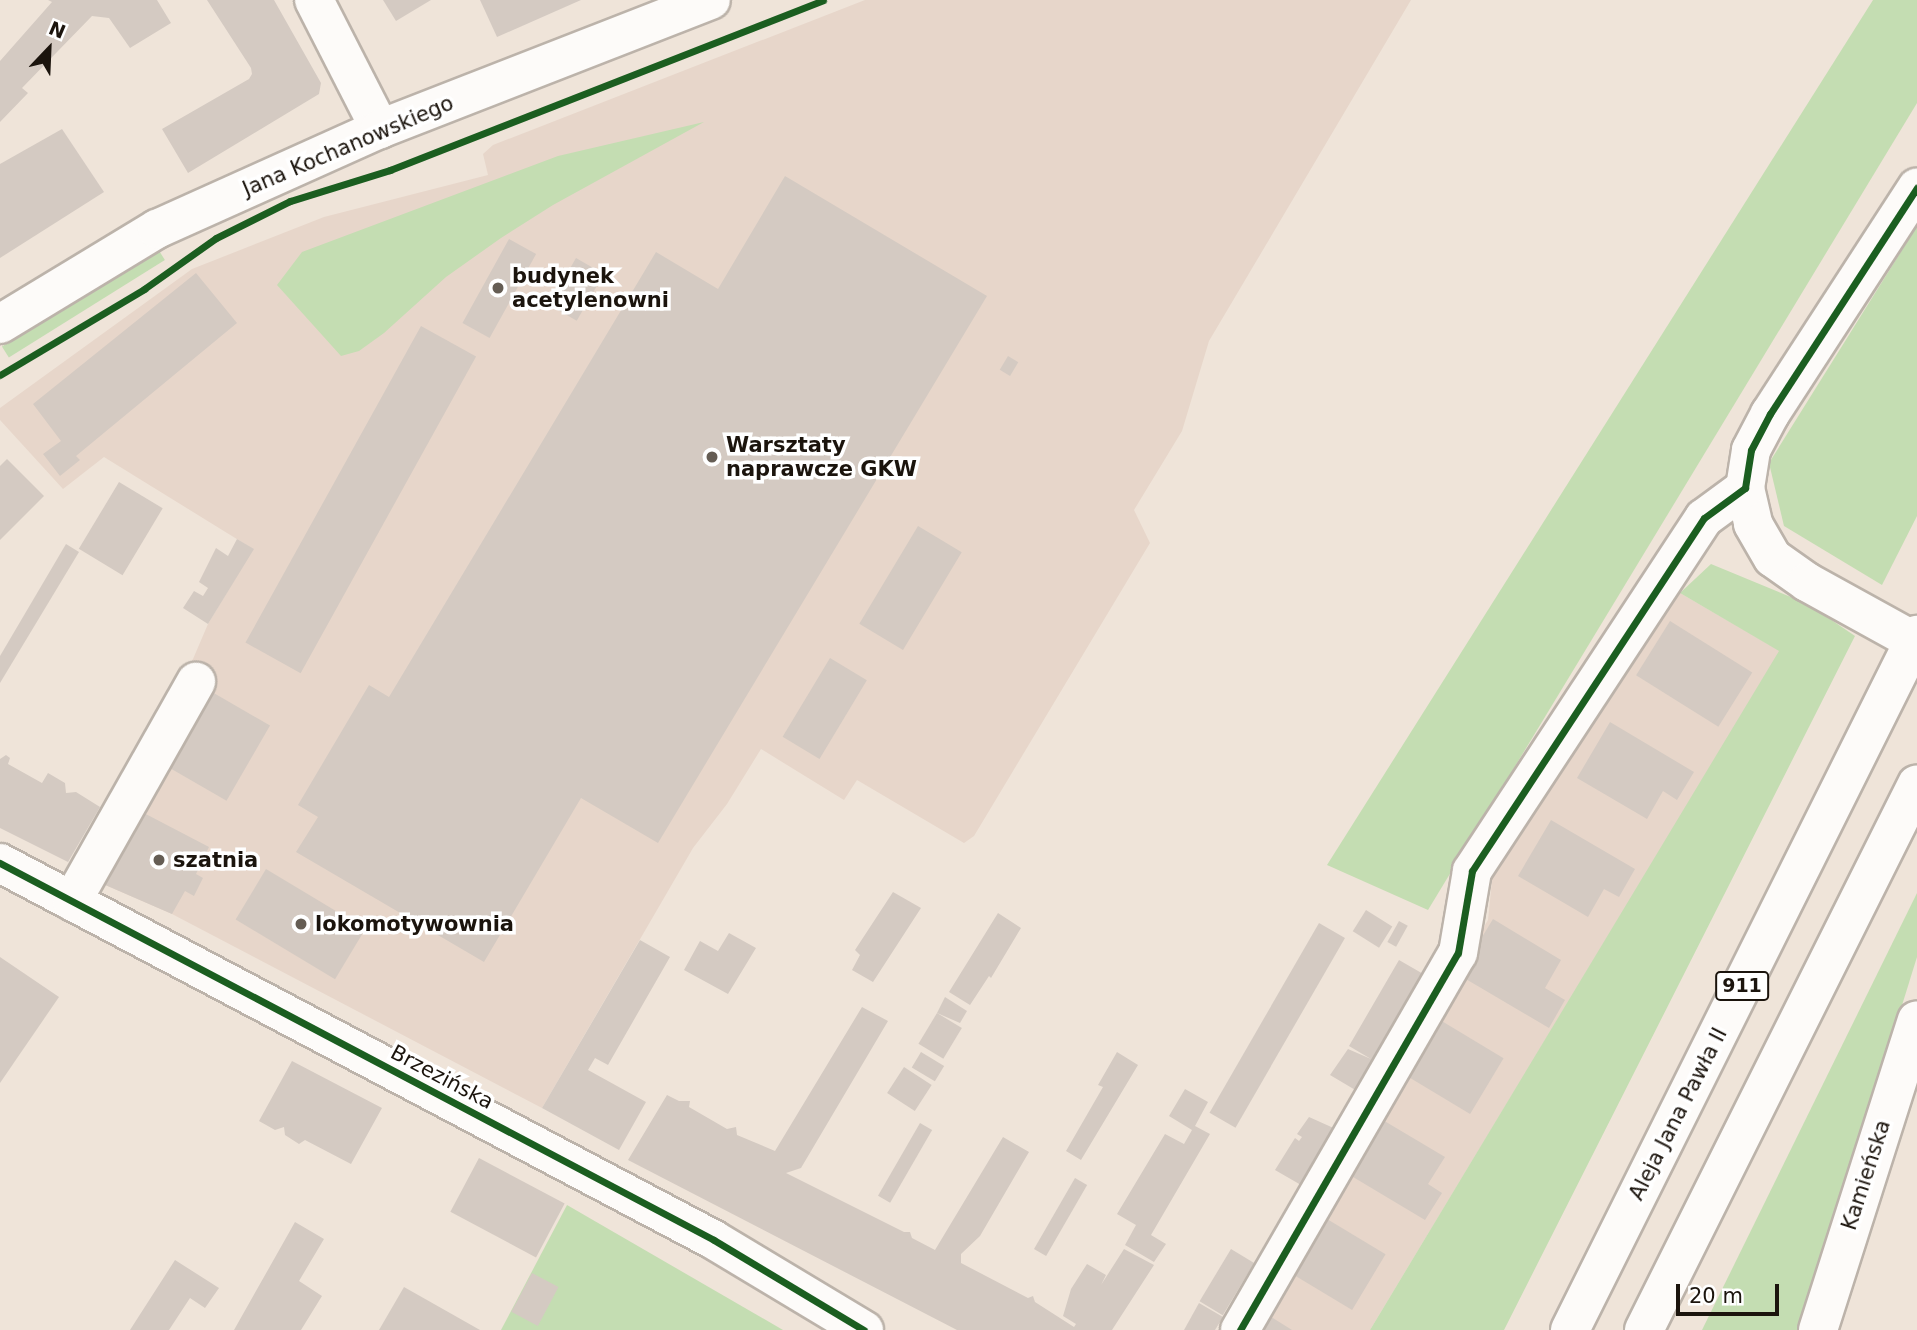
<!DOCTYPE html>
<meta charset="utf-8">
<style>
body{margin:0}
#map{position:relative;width:1917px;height:1330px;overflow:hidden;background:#efe4d9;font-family:"DejaVu Sans",sans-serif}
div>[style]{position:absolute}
.industrial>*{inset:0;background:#e7d6ca}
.green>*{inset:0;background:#c4ddb2;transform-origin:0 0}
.building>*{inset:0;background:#d4cac2;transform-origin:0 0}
.roads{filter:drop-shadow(2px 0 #bcb3aa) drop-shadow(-2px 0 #bcb3aa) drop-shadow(0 2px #bcb3aa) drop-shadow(0 -2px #bcb3aa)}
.minor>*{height:38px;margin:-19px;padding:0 19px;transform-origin:19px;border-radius:19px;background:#fdfbf9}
.major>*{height:38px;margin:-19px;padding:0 19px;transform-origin:19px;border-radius:19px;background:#fdfbf9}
.cycleway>*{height:7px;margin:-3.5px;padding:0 3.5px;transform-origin:3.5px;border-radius:3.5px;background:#1b5e20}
.dots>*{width:19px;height:19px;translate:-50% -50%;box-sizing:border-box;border:4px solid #fff;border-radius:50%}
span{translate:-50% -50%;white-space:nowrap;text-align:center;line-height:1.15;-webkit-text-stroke:7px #fff;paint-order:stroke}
.shield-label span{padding:2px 5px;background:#fff;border:2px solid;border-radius:5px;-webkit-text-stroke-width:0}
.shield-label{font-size:19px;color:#1b140d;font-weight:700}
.street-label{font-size:21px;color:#1b140d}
.poi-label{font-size:21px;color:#1b140d;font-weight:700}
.left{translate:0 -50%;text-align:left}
.north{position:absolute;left:14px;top:14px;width:70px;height:70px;-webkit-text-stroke:5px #fff;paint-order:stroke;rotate:23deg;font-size:19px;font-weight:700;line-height:28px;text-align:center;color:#1b140d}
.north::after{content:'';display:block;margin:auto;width:24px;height:32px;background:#1b140d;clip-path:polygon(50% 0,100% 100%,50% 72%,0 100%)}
.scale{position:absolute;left:1676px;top:1284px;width:103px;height:32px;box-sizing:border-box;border:4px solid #1b140d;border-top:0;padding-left:9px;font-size:21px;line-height:24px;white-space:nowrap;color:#1b140d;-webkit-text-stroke:5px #fff;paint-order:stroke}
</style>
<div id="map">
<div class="industrial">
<i style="clip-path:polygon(865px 0,1411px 0,1209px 341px,1182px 431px,1134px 510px,1150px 543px,974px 836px,964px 843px,857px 780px,844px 800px,761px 749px,727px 804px,693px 848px,542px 1108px,172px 914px,103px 884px,181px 674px,193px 659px,208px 624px,253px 549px,104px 457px,63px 489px,0 420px,0 408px,192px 269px,324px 217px,488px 175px,483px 154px,493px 145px)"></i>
<i style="clip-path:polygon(1680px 593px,1780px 651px,1370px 1330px,1244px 1330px,1488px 920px,1493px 870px,1646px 632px)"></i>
</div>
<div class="green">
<i style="clip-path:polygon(1873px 0,1917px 0,1917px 103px,1428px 910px,1327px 865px)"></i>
<i style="clip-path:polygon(704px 122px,553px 205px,501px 238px,446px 277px,384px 333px,359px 351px,341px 356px,277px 285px,302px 252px,558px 156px)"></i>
<i style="clip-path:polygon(1917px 226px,1917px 516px,1882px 585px,1784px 526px,1769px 463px)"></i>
<i style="left:158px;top:249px;width:13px;height:184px;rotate:58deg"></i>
<i style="clip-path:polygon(1711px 564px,1808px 604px,1855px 636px,1504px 1330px,1370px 1330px,1779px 651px,1680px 593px)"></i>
<i style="clip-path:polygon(1917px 893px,1917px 957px,1801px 1330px,1702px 1330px)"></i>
<i style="clip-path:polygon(567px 1205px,783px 1330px,501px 1330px)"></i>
</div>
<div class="building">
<i style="clip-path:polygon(48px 0,157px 0,171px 23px,130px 48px,109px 18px,92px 16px,22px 88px,28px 93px,0 122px,0 61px,52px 2px)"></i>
<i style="clip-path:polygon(207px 0,274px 0,321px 83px,319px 94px,188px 173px,162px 129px,249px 79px,252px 74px,251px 68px)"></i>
<i style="clip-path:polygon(383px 0,431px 0,396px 21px)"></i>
<i style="clip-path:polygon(480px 0,581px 0,497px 37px)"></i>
<i style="clip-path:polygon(62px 129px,104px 192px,0 258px,0 164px)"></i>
<i style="clip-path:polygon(785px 176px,987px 296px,658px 843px,581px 798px,484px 962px,296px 852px,318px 817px,298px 805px,369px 685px,389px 697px,656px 252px,718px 289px)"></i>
<i style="left:509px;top:239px;width:31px;height:96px;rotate:29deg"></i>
<i style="left:576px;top:258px;width:32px;height:54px;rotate:30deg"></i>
<i style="clip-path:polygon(196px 273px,237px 323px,76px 456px,80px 460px,60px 476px,43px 454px,61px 441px,33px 404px)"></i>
<i style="left:421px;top:326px;width:63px;height:362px;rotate:29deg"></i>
<i style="left:1008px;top:356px;width:12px;height:16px;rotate:31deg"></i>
<i style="clip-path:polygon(7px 459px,44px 496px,0 540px,0 466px)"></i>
<i style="left:119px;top:482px;width:51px;height:78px;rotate:31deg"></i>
<i style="left:918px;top:526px;width:51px;height:114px;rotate:31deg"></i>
<i style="clip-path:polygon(237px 539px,254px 549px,208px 624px,183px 608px,194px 591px,203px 596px,208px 588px,199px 582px,216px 548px,228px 556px)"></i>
<i style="clip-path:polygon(66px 544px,79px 552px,0 683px,0 656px)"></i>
<i style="left:1670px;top:621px;width:97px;height:64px;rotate:32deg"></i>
<i style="left:830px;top:658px;width:43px;height:92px;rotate:31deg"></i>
<i style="left:212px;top:692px;width:67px;height:87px;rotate:30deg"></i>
<i style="clip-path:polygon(1610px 722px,1694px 772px,1677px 800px,1663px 791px,1647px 819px,1577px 778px)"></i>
<i style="clip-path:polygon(6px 755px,10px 758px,8px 764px,42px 783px,48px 773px,65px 783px,66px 793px,76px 792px,100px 807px,68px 862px,0 828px,0 759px)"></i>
<i style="clip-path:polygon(140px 811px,209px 847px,196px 874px,203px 878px,194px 896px,185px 891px,172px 914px,103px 884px)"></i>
<i style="clip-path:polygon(1551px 820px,1635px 869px,1619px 897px,1604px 889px,1588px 917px,1518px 876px)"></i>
<i style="left:266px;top:869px;width:116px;height:59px;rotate:31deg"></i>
<i style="clip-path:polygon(893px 892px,921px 908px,873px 982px,852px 970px,860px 955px,855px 950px)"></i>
<i style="left:1366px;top:910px;width:31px;height:25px;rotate:32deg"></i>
<i style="clip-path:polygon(998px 913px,1021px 928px,991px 978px,989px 976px,970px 1005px,949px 992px)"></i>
<i style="clip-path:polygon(1493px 919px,1561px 960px,1545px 988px,1565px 1000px,1549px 1028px,1459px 975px)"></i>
<i style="left:1399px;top:921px;width:10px;height:24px;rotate:29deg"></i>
<i style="left:1319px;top:923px;width:30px;height:219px;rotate:30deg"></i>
<i style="clip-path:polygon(729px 933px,756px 948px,728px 994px,684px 970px,700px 941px,718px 951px)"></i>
<i style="clip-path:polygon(640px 940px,670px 957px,608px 1065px,595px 1058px,588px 1070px,646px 1102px,619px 1150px,542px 1108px)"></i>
<i style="clip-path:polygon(0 957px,59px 997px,0 1083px)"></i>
<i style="clip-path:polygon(1399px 960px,1425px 975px,1357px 1091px,1330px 1075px,1348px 1049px,1371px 1059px,1349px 1046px)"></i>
<i style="clip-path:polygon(945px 997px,967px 1011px,960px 1023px,937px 1013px)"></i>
<i style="clip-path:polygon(862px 1007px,888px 1021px,801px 1168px,786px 1173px,904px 1232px,910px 1232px,912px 1238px,935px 1250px,1003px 1137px,1029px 1152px,980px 1236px,961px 1254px,961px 1263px,1028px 1298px,1033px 1296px,1035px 1302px,1074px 1327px,1076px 1324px,1063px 1316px,1071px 1289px,1087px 1264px,1106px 1275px,1101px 1285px,1124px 1249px,1154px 1265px,1112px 1330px,957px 1330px,628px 1160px,667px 1095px,679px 1101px,690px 1101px,689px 1107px,727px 1129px,736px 1127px,737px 1135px,775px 1151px)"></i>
<i style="left:937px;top:1013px;width:29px;height:36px;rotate:31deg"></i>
<i style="left:1435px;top:1017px;width:80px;height:65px;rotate:31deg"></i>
<i style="left:921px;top:1052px;width:27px;height:18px;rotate:31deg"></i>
<i style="clip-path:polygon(1117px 1052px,1138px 1065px,1081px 1160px,1066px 1151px,1103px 1087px,1098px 1085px)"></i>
<i style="clip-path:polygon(292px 1061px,382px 1108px,351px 1164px,305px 1140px,299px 1144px,285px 1135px,284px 1127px,275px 1130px,259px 1121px)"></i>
<i style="left:904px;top:1067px;width:33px;height:31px;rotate:33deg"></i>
<i style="clip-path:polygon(1185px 1089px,1208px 1102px,1195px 1126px,1210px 1134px,1151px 1235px,1166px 1244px,1154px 1262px,1125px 1245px,1136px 1225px,1117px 1214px,1165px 1134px,1184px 1144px,1192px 1130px,1169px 1116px)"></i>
<i style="clip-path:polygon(1376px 1116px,1445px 1157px,1428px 1184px,1442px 1193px,1425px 1220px,1343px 1171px)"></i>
<i style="clip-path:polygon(1309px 1117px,1338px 1130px,1301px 1185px,1275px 1170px,1295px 1138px,1299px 1141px,1302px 1137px,1297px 1134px)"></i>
<i style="left:920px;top:1123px;width:14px;height:84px;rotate:30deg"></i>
<i style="left:479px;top:1158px;width:97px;height:61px;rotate:28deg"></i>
<i style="left:1075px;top:1178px;width:14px;height:82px;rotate:30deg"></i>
<i style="left:1317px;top:1213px;width:80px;height:65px;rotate:31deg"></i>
<i style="clip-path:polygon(295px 1222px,324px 1239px,299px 1281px,322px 1296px,301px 1330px,234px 1330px)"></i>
<i style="left:1231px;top:1249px;width:27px;height:61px;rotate:31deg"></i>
<i style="clip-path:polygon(175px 1260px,219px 1288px,205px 1308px,190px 1298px,169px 1330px,130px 1330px)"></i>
<i style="left:532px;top:1273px;width:30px;height:44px;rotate:28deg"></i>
<i style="clip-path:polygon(404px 1287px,480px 1330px,379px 1330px)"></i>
<i style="clip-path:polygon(1199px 1303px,1223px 1317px,1215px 1330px,1184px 1330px)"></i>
<i style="clip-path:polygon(1260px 1310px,1292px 1330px,1248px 1330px)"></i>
</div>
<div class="roads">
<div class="minor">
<i style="left:314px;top:0;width:145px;rotate:62.9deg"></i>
<i style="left:0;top:324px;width:184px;rotate:-31.2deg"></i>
<i style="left:157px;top:229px;width:244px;rotate:-24.2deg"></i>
<i style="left:380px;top:129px;width:355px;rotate:-21.3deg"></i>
<i style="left:1745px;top:488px;width:37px;rotate:77deg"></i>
<i style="left:1753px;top:524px;width:39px;rotate:60deg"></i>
<i style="left:1773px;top:558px;width:42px;rotate:35.2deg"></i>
<i style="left:1807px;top:582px;width:122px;rotate:28.9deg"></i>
<i style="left:0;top:863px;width:807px;rotate:27.83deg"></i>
<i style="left:714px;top:1240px;width:175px;rotate:31deg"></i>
<i style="left:72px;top:901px;width:252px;rotate:-60.5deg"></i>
<i style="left:1240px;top:1330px;width:435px;rotate:-60deg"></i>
<i style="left:1458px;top:953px;width:83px;rotate:-80.3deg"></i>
<i style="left:1472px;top:871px;width:422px;rotate:-56.7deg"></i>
<i style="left:1704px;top:518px;width:51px;rotate:-36.2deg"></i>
<i style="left:1745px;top:488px;width:38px;rotate:-81deg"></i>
<i style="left:1751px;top:450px;width:41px;rotate:-62.2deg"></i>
<i style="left:1770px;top:414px;width:270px;rotate:-57deg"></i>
<i style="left:1818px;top:1330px;width:325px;rotate:-72.3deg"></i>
</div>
<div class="major">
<i style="left:1570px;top:1330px;width:777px;rotate:-63.47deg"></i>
<i style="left:1644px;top:1330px;width:610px;rotate:-63.43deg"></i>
</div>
</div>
<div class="cycleway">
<i style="left:0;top:375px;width:168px;rotate:-30.8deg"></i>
<i style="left:144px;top:289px;width:88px;rotate:-35.3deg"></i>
<i style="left:216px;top:238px;width:83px;rotate:-26.6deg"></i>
<i style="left:290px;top:201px;width:105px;rotate:-17.2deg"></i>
<i style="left:390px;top:170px;width:465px;rotate:-21.4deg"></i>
<i style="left:0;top:863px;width:807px;rotate:27.83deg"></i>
<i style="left:714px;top:1240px;width:175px;rotate:31deg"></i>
<i style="left:1240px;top:1330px;width:435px;rotate:-60deg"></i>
<i style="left:1458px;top:953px;width:83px;rotate:-80.3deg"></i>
<i style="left:1472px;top:871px;width:422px;rotate:-56.7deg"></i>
<i style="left:1704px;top:518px;width:51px;rotate:-36.2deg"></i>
<i style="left:1745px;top:488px;width:38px;rotate:-81deg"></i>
<i style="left:1751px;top:450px;width:41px;rotate:-62.2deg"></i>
<i style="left:1770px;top:414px;width:270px;rotate:-57deg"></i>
</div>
<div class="dots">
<i style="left:498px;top:288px;background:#655d54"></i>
<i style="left:712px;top:457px;background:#655d54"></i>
<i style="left:159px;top:860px;background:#655d54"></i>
<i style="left:301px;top:924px;background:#655d54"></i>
</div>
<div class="shield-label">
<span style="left:1742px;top:986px">911</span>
</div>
<div class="street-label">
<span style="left:348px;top:146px;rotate:-23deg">Jana Kochanowskiego</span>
<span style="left:442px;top:1077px;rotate:28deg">Brzezińska</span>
<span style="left:1678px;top:1114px;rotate:-63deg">Aleja Jana Pawła II</span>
<span style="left:1866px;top:1175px;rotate:-72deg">Kamieńska</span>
</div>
<div class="poi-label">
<span class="left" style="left:512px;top:288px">budynek<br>acetylenowni</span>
<span class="left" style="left:726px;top:457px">Warsztaty<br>naprawcze GKW</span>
<span class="left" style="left:173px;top:860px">szatnia</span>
<span class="left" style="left:315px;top:924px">lokomotywownia</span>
</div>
<div class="north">N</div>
<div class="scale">20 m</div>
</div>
